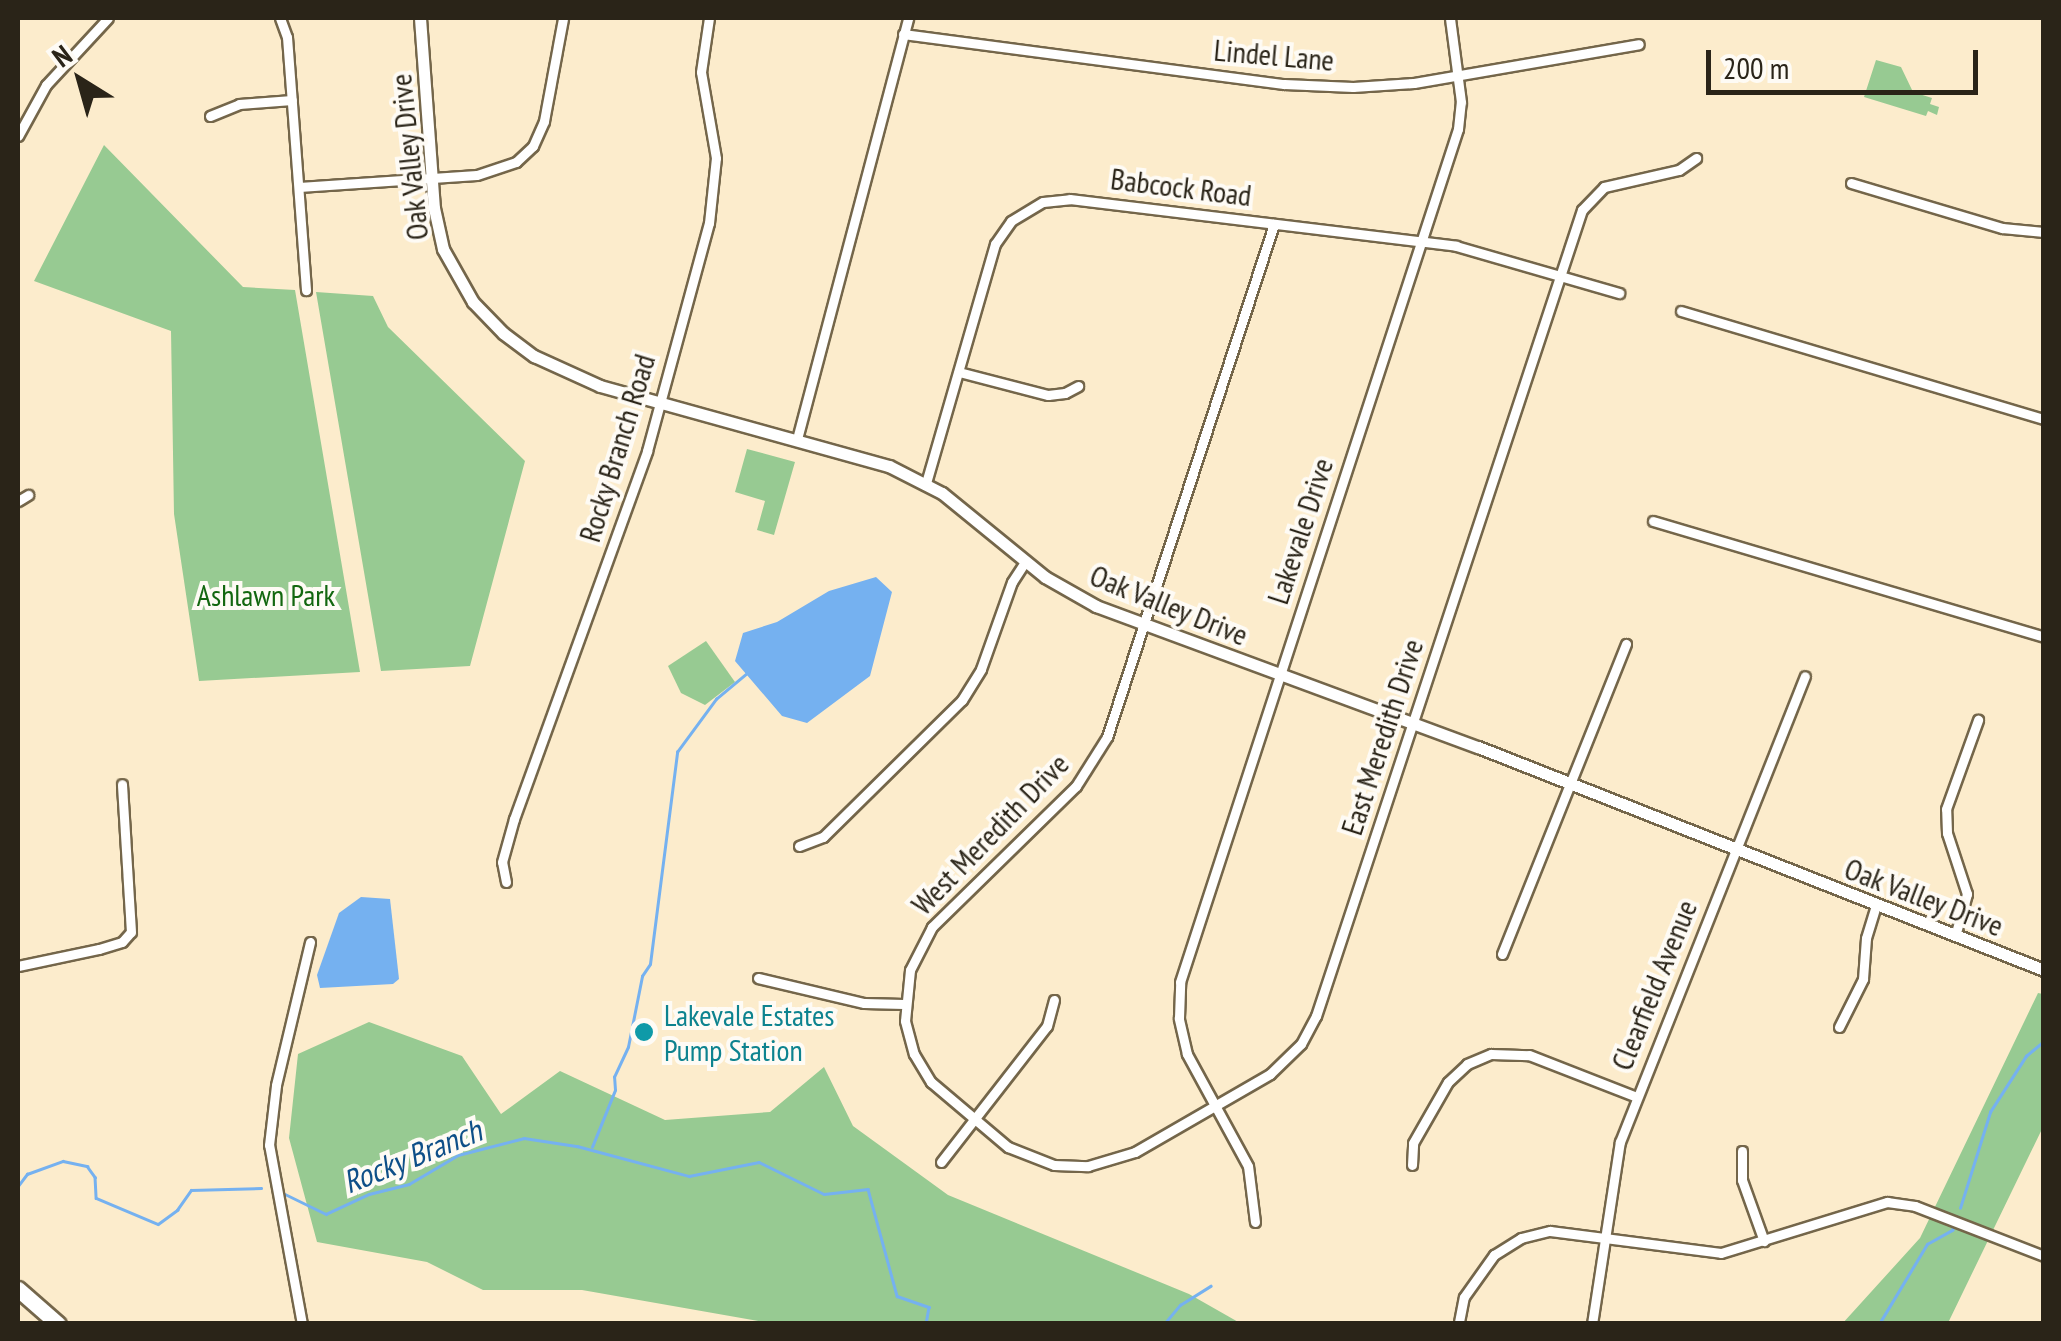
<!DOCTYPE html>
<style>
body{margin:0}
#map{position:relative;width:2061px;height:1341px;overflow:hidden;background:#fceccc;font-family:"PT Sans Narrow",sans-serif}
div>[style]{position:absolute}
.green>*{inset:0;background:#97ca92}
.water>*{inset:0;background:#75b1f0}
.stream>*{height:2.5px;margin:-1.25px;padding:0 1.25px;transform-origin:1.25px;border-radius:1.25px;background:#75b1f0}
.roads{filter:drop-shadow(2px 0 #74664a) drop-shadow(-2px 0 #74664a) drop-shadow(0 2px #74664a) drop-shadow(0 -2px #74664a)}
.minor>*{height:9px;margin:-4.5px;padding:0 4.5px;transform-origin:4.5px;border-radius:4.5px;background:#fff}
.tertiary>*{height:11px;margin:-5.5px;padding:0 5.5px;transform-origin:5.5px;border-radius:5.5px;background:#fff}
.primary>*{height:15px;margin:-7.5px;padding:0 7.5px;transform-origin:7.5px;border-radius:7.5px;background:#fff}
.dots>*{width:28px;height:28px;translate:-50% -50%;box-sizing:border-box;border:5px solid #fefbf5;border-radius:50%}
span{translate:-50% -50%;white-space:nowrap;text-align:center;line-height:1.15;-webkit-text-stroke:8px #fefbf5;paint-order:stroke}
.street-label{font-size:30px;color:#2a2418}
.park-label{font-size:30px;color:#136710}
.culture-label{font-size:30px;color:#0d838f}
.left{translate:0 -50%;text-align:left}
.water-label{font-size:32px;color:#0e4f88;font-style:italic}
.frame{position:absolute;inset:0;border:20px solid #2a2418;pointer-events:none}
.north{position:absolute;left:30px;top:30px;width:100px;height:100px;-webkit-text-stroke:8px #fefbf5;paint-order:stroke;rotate:323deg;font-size:28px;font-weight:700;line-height:40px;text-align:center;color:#2a2418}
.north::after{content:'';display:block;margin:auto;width:35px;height:45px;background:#2a2418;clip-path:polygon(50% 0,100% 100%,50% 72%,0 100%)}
.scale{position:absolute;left:1706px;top:50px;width:272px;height:45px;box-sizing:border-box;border:5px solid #2a2418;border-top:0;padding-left:12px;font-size:30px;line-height:35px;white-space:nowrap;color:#2a2418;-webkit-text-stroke:8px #fefbf5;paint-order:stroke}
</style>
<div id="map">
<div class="green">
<i style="clip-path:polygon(1876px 60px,1901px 67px,1913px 92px,1932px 98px,1930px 104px,1939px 107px,1937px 115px,1928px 111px,1926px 116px,1864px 97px)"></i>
<i style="clip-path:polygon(104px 145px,243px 287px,295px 290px,360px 672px,199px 681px,174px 514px,171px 331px,34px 281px)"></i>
<i style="clip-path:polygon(316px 292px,373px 296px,388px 327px,525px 461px,470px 666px,381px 671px)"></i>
<i style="clip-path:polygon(747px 449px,795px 462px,774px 535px,757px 530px,765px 501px,735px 492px)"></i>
<i style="clip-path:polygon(706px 641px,735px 682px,705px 705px,681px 693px,668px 666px)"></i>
<i style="clip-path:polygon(2038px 993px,2043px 994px,2043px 1127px,1948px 1323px,1842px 1324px,1920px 1238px)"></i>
<i style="clip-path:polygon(369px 1022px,462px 1056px,501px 1114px,560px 1071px,665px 1120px,770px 1112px,824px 1067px,853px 1126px,948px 1195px,1189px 1294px,1240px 1323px,769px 1323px,582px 1290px,483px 1290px,427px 1262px,317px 1242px,289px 1138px,298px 1054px)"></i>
</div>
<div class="water">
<i style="clip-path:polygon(876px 577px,892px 592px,870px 676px,807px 723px,782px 716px,735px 661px,743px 633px,777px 622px,829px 591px)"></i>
<i style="clip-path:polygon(361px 897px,390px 899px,399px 979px,393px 984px,320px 988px,317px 975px,339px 913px)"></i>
</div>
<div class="stream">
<i style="left:592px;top:1147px;width:61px;rotate:-68deg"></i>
<i style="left:615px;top:1090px;width:13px;rotate:-94deg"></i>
<i style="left:614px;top:1077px;width:33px;rotate:-65deg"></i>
<i style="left:628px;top:1047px;width:72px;rotate:-78.8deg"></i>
<i style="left:642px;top:976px;width:14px;rotate:-56deg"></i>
<i style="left:650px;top:964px;width:214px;rotate:-82.7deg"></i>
<i style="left:677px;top:752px;width:66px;rotate:-53.7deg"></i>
<i style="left:716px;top:699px;width:39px;rotate:-40deg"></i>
<i style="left:18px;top:1186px;width:15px;rotate:-53deg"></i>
<i style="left:27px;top:1174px;width:38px;rotate:-20deg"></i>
<i style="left:63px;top:1161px;width:25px;rotate:12deg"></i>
<i style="left:87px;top:1166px;width:14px;rotate:54deg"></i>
<i style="left:95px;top:1177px;width:21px;rotate:87deg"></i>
<i style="left:96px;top:1198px;width:67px;rotate:22.8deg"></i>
<i style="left:158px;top:1224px;width:24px;rotate:-36deg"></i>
<i style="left:177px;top:1210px;width:24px;rotate:-55deg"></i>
<i style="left:191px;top:1190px;width:70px;rotate:-1.6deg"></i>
<i style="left:283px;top:1193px;width:48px;rotate:26deg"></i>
<i style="left:326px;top:1214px;width:47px;rotate:-24.9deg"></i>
<i style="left:369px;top:1194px;width:41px;rotate:-14deg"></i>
<i style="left:409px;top:1184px;width:57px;rotate:-30.6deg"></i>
<i style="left:458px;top:1155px;width:68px;rotate:-14.4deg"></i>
<i style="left:524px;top:1138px;width:54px;rotate:8.6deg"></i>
<i style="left:577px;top:1146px;width:116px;rotate:15deg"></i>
<i style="left:689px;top:1176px;width:71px;rotate:-11.3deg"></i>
<i style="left:759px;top:1162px;width:72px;rotate:26.2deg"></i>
<i style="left:824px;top:1194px;width:44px;rotate:-6.5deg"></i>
<i style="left:868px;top:1189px;width:111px;rotate:74.8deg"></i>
<i style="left:897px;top:1296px;width:34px;rotate:19deg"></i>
<i style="left:929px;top:1307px;width:17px;rotate:100deg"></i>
<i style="left:1960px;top:1208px;width:101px;rotate:-72.6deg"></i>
<i style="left:1990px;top:1112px;width:67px;rotate:-57.3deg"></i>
<i style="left:2026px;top:1056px;width:23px;rotate:-40deg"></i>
<i style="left:1164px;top:1324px;width:25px;rotate:-50deg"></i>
<i style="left:1180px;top:1305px;width:36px;rotate:-32deg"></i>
<i style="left:1879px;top:1324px;width:93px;rotate:-59deg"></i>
<i style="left:1927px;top:1244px;width:29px;rotate:-29deg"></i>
<i style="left:1952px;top:1230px;width:14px;rotate:-69deg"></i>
</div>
<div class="roads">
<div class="minor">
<i style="left:280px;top:18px;width:20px;rotate:70deg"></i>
<i style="left:287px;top:37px;width:254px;rotate:85.7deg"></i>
<i style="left:903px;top:34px;width:384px;rotate:7.5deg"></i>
<i style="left:1284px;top:84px;width:69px;rotate:2.5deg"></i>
<i style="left:1353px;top:87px;width:61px;rotate:-3.8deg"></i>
<i style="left:1414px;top:83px;width:228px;rotate:-9.8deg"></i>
<i style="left:210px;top:116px;width:31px;rotate:-22deg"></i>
<i style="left:239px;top:104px;width:53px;rotate:-4.3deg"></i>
<i style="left:18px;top:136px;width:58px;rotate:-61.2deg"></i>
<i style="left:46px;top:85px;width:91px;rotate:-47.2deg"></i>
<i style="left:1851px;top:183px;width:158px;rotate:16.6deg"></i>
<i style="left:2002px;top:228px;width:42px;rotate:5.4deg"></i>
<i style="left:299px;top:187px;width:178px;rotate:-3.9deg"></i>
<i style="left:477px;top:175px;width:41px;rotate:-18.4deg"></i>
<i style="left:516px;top:162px;width:23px;rotate:-43deg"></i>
<i style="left:533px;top:146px;width:27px;rotate:-66deg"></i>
<i style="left:544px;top:121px;width:105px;rotate:-79.5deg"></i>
<i style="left:1274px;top:224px;width:539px;rotate:108.03deg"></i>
<i style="left:1107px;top:737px;width:58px;rotate:122.3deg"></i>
<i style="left:1076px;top:786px;width:202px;rotate:135.6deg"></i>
<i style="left:932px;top:927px;width:48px;rotate:117.1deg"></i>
<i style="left:910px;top:970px;width:51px;rotate:95.6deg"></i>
<i style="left:905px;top:1021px;width:34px;rotate:75deg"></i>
<i style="left:914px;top:1054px;width:33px;rotate:59deg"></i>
<i style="left:931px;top:1082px;width:101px;rotate:40.2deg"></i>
<i style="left:1008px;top:1147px;width:49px;rotate:21.4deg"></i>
<i style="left:1054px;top:1165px;width:34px;rotate:2deg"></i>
<i style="left:1088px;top:1166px;width:49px;rotate:-16.6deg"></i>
<i style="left:1135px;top:1152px;width:156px;rotate:-30deg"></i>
<i style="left:1270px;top:1074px;width:43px;rotate:-44.1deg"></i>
<i style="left:1301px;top:1044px;width:32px;rotate:-62deg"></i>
<i style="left:1316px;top:1016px;width:849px;rotate:-71.74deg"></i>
<i style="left:1582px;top:210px;width:32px;rotate:-46deg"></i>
<i style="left:1604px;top:187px;width:77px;rotate:-12.8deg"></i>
<i style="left:1679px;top:170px;width:21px;rotate:-35deg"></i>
<i style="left:1681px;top:311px;width:379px;rotate:16.6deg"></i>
<i style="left:959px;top:372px;width:92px;rotate:14.5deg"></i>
<i style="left:1048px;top:395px;width:17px;rotate:-7deg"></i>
<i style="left:1065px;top:393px;width:15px;rotate:-28deg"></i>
<i style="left:797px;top:439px;width:435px;rotate:-75.2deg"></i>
<i style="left:926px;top:483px;width:249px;rotate:-73.9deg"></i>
<i style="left:995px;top:244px;width:28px;rotate:-55deg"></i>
<i style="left:1011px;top:221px;width:37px;rotate:-31deg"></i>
<i style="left:1043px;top:202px;width:27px;rotate:-6deg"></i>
<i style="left:1070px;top:199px;width:389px;rotate:6.9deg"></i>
<i style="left:1456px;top:246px;width:170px;rotate:16.1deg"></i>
<i style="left:18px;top:501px;width:12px;rotate:-31deg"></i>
<i style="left:1653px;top:521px;width:408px;rotate:16.5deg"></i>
<i style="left:799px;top:846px;width:26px;rotate:-21deg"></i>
<i style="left:823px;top:837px;width:195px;rotate:-44.6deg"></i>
<i style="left:962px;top:700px;width:36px;rotate:-58deg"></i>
<i style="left:981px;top:669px;width:92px;rotate:-70.4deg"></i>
<i style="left:1012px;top:582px;width:24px;rotate:-57deg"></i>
<i style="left:506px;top:882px;width:20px;rotate:-101deg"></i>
<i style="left:502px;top:862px;width:45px;rotate:-74.4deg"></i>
<i style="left:514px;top:819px;width:391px;rotate:-70.1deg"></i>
<i style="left:647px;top:451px;width:236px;rotate:-74.8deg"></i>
<i style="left:709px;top:223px;width:65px;rotate:-83.9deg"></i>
<i style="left:716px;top:158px;width:87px;rotate:-99.9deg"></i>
<i style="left:701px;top:72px;width:55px;rotate:-81.6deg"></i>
<i style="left:1955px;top:936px;width:44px;rotate:-74.1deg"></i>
<i style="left:1967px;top:894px;width:64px;rotate:-108.2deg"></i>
<i style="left:1947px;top:833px;width:24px;rotate:-92deg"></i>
<i style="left:1946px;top:809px;width:95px;rotate:-70.2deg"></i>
<i style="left:1502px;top:954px;width:334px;rotate:-68.2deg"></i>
<i style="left:18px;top:966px;width:83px;rotate:-11.9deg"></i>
<i style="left:99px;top:949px;width:24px;rotate:-17deg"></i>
<i style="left:122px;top:942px;width:13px;rotate:-48deg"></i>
<i style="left:131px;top:932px;width:148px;rotate:-93.5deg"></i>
<i style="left:758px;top:978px;width:109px;rotate:13.3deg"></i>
<i style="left:864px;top:1003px;width:40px;rotate:1.4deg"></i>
<i style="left:1839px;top:1027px;width:54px;rotate:-63.4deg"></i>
<i style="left:1863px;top:979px;width:41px;rotate:-85.8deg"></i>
<i style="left:1866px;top:938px;width:34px;rotate:-73deg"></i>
<i style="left:1742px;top:1151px;width:29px;rotate:90deg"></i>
<i style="left:1742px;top:1180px;width:65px;rotate:70.2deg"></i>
<i style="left:941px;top:1162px;width:172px;rotate:-52.1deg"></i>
<i style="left:1047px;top:1026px;width:27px;rotate:-75deg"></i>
<i style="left:1412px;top:1165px;width:22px;rotate:-87deg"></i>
<i style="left:1413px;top:1143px;width:70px;rotate:-60.2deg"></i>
<i style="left:1448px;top:1082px;width:26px;rotate:-43deg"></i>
<i style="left:1467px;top:1064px;width:26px;rotate:-23deg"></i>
<i style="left:1491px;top:1054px;width:38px;rotate:2deg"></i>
<i style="left:1529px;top:1055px;width:116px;rotate:21.3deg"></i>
<i style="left:1255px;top:1222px;width:56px;rotate:-97.1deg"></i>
<i style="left:1248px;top:1166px;width:128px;rotate:-118.6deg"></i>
<i style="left:1187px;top:1054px;width:37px;rotate:-103deg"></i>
<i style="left:1179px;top:1018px;width:36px;rotate:-88deg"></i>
<i style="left:1180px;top:982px;width:897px;rotate:-71.95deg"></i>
<i style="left:1458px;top:129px;width:27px;rotate:-84deg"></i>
<i style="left:1461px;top:102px;width:85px;rotate:-97.5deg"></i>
<i style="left:1459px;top:1322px;width:25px;rotate:-79deg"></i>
<i style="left:1464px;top:1297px;width:52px;rotate:-54.5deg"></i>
<i style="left:1494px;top:1255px;width:32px;rotate:-32deg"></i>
<i style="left:1521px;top:1238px;width:30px;rotate:-14deg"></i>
<i style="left:1550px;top:1231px;width:172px;rotate:7.3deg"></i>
<i style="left:1721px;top:1253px;width:174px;rotate:-17.1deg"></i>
<i style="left:1887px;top:1202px;width:28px;rotate:8deg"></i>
<i style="left:1915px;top:1206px;width:138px;rotate:21.2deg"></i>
<i style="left:302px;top:1324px;width:182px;rotate:-100.4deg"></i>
<i style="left:269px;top:1145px;width:60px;rotate:-83.3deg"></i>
<i style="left:276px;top:1085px;width:147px;rotate:-76.6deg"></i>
<i style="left:1592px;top:1324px;width:184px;rotate:-81.3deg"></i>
<i style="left:1620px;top:1142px;width:501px;rotate:-68.35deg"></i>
</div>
<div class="tertiary">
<i style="left:420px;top:18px;width:191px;rotate:85.8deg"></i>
<i style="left:434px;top:208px;width:42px;rotate:77.6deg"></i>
<i style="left:443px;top:249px;width:61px;rotate:60.5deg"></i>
<i style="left:473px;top:302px;width:43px;rotate:45.9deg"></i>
<i style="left:503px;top:333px;width:39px;rotate:37deg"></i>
<i style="left:534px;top:356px;width:72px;rotate:24.4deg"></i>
<i style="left:600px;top:386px;width:300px;rotate:15.5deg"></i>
<i style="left:889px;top:466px;width:59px;rotate:27deg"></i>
<i style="left:942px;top:493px;width:133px;rotate:39.2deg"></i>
<i style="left:1045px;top:577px;width:59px;rotate:29.6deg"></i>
<i style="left:1096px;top:606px;width:407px;rotate:20.3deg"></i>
<i style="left:1478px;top:747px;width:608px;rotate:21.5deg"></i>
</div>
<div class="primary">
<i style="left:18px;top:1289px;width:53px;rotate:41.2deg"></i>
</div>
</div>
<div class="dots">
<i style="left:644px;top:1032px;background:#0f9aa8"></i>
</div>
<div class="street-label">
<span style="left:1274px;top:55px;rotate:5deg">Lindel Lane</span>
<span style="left:409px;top:157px;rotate:-96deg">Oak Valley Drive</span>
<span style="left:1181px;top:187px;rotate:7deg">Babcock Road</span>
<span style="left:617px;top:448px;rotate:-73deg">Rocky Branch Road</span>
<span style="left:1300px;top:531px;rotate:-72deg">Lakevale Drive</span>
<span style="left:1169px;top:605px;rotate:22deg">Oak Valley Drive</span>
<span style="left:1382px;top:737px;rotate:-72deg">East Meredith Drive</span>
<span style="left:990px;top:834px;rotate:-46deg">West Meredith Drive</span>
<span style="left:1924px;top:897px;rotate:21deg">Oak Valley Drive</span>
<span style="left:1654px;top:985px;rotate:-68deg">Clearfield Avenue</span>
</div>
<div class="park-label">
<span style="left:266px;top:595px">Ashlawn Park</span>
</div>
<div class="culture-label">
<span class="left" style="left:664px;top:1032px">Lakevale Estates<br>Pump Station</span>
</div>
<div class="water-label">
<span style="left:412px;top:1156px;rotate:-22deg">Rocky Branch</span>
</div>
<div class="frame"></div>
<div class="north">N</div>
<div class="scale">200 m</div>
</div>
